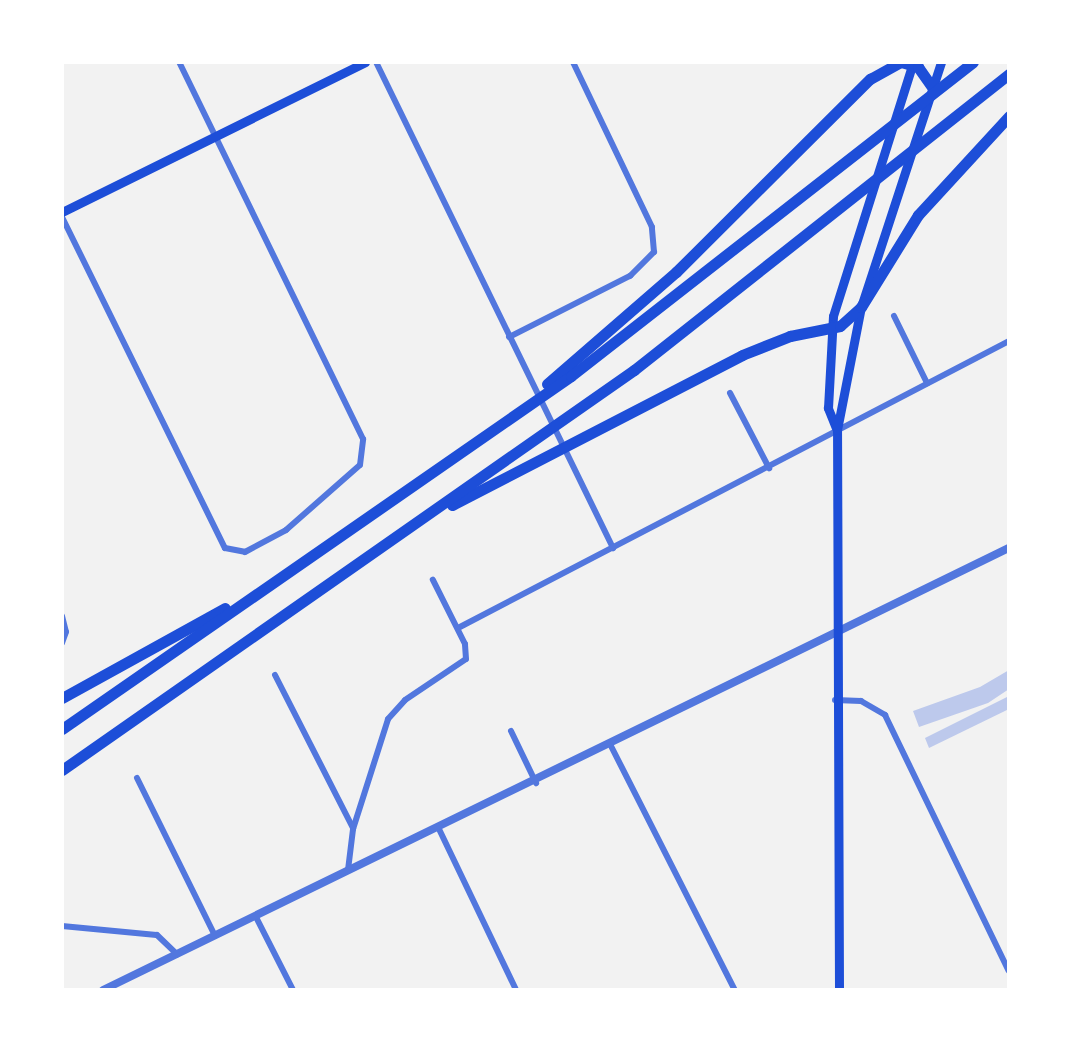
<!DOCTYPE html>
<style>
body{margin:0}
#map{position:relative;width:1071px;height:1052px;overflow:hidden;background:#f2f2f2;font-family:Merriweather,serif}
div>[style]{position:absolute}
.building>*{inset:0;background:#bdc9ec}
.minor>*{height:6px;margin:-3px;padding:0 3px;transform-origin:3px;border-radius:3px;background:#5277de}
.tertiary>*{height:8px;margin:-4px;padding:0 4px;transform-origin:4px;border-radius:4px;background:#5277de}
.secondary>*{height:9px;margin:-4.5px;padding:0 4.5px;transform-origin:4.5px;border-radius:4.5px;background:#1d4ed8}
.motorway>*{height:11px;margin:-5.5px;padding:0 5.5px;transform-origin:5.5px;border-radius:5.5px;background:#1d4ed8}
span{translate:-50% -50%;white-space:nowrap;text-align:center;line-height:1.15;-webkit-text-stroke:7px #fff;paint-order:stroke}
.frame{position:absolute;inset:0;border:64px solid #fff;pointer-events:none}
</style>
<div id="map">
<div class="building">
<i style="clip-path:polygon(1009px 670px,1009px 689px,988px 703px,919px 727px,913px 711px,980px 687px)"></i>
<i style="clip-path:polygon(1009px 696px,1009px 709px,929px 748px,925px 738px)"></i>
</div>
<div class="minor">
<i style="left:376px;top:62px;width:541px;rotate:64deg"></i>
<i style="left:62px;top:217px;width:369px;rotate:63.8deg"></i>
<i style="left:225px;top:548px;width:20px;rotate:11deg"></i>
<i style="left:245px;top:552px;width:47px;rotate:-28.2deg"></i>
<i style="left:286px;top:530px;width:98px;rotate:-41.3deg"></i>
<i style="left:360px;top:465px;width:26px;rotate:-83deg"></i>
<i style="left:363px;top:439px;width:420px;rotate:-116deg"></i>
<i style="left:894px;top:316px;width:75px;rotate:63.8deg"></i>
<i style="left:509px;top:337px;width:136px;rotate:-26.8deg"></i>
<i style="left:630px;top:276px;width:34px;rotate:-45deg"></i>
<i style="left:654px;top:252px;width:25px;rotate:-95deg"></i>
<i style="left:652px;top:227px;width:183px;rotate:-115.6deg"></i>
<i style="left:730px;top:393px;width:85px;rotate:62.5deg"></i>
<i style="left:62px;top:616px;width:16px;rotate:76deg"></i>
<i style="left:66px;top:632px;width:12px;rotate:110deg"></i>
<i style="left:458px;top:628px;width:621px;rotate:-27.51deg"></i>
<i style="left:275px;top:675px;width:172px;rotate:63deg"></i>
<i style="left:835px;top:700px;width:26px;rotate:2deg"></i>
<i style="left:861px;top:701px;width:28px;rotate:30deg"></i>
<i style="left:885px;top:715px;width:284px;rotate:64.2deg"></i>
<i style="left:511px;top:731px;width:58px;rotate:64.3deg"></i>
<i style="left:611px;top:746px;width:274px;rotate:63.1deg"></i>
<i style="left:137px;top:778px;width:176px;rotate:63.7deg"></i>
<i style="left:439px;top:829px;width:178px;rotate:64.4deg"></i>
<i style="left:348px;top:870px;width:41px;rotate:-83deg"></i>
<i style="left:353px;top:829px;width:115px;rotate:-72.3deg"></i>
<i style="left:388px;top:719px;width:25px;rotate:-48deg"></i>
<i style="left:405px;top:700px;width:73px;rotate:-33.9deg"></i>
<i style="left:466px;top:659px;width:15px;rotate:-94deg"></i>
<i style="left:465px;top:644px;width:72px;rotate:-116.6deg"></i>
<i style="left:256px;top:917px;width:82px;rotate:63.1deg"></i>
<i style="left:62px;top:926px;width:95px;rotate:5.4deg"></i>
<i style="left:157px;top:935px;width:28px;rotate:44deg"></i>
</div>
<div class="tertiary">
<i style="left:103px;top:990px;width:1008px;rotate:-26.01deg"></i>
</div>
<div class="secondary">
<i style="left:62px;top:212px;width:338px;rotate:-26.3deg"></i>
<i style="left:836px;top:428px;width:22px;rotate:-112deg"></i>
<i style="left:828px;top:408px;width:92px;rotate:-86.9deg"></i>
<i style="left:833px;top:316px;width:266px;rotate:-72.5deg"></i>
<i style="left:839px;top:990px;width:560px;rotate:-90.2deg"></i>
<i style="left:837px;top:430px;width:125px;rotate:-79deg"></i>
<i style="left:861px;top:307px;width:258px;rotate:-71.9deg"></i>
</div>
<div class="motorway">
<i style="left:901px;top:62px;width:18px;rotate:16deg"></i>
<i style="left:918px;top:67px;width:24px;rotate:55deg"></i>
<i style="left:547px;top:384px;width:171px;rotate:-41deg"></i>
<i style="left:676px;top:272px;width:274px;rotate:-44.9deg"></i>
<i style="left:870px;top:79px;width:35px;rotate:-29deg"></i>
<i style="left:452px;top:505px;width:326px;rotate:-27.3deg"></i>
<i style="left:742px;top:355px;width:52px;rotate:-21.6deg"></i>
<i style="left:790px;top:336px;width:51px;rotate:-11.3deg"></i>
<i style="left:840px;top:326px;width:28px;rotate:-42deg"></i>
<i style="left:861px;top:307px;width:108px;rotate:-58.2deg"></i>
<i style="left:918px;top:215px;width:134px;rotate:-47.4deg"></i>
<i style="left:62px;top:698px;width:186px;rotate:-28.9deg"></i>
<i style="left:62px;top:729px;width:619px;rotate:-34.74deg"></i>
<i style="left:571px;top:376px;width:510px;rotate:-37.99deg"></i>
<i style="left:62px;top:770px;width:698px;rotate:-34.97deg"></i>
<i style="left:634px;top:370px;width:478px;rotate:-38.3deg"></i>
</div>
<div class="frame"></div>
</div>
